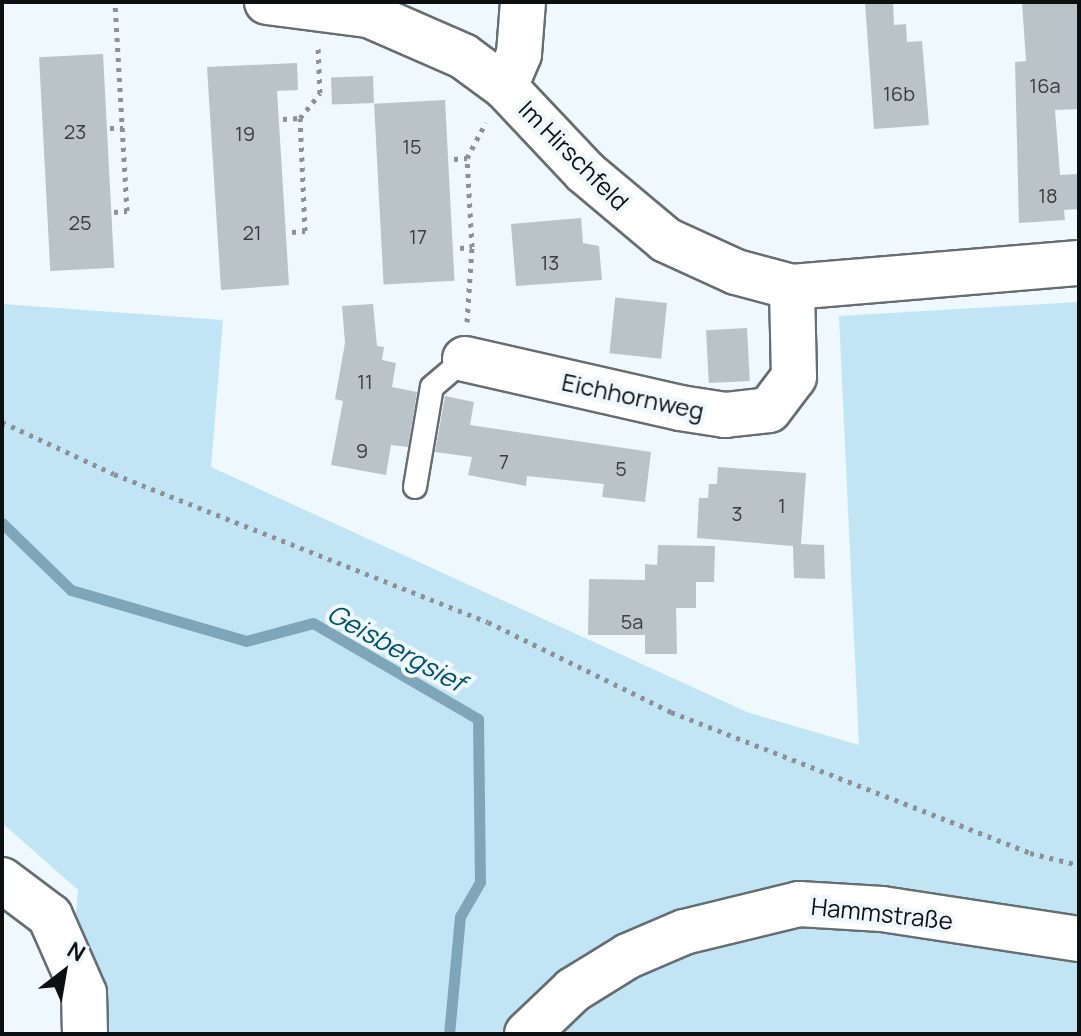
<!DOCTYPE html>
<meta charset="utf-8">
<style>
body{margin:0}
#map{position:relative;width:1081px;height:1036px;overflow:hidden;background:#eef8fd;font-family:Manrope,sans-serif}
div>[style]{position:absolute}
.green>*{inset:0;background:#c2e5f6}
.stream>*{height:11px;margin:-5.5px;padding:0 5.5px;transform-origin:5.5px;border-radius:5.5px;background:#7fa6b8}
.building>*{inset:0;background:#bac3c7;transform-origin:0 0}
.path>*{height:5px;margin-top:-2.5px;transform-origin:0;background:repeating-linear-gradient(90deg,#8b9195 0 4px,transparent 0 10px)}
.roads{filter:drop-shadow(2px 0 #666e72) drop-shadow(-2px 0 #666e72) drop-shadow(0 2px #666e72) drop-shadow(0 -2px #666e72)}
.lane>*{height:22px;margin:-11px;padding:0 11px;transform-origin:11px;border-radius:11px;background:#fff}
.street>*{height:44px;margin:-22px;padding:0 22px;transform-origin:22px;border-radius:22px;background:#fff}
span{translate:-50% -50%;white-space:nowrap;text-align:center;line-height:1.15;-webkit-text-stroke:8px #eef8fd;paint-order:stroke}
.number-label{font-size:20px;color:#383d3e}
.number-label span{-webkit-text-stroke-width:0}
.street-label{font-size:24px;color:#0d1011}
.water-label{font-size:26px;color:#00516b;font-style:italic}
.frame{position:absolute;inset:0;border:4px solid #0d1011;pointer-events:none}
.north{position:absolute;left:24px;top:932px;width:80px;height:80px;-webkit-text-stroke:6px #eef8fd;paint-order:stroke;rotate:31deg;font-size:22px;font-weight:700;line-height:32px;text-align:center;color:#0d1011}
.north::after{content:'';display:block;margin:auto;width:28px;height:36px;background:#0d1011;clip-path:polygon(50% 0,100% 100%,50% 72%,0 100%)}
</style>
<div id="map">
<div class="green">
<i style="clip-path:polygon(1079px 302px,1079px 1034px,66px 1034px,78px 890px,2px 823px,2px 304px,223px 320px,211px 467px,747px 712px,859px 745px,839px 316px)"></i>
</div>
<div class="stream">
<i style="left:2px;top:523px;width:96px;rotate:44.2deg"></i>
<i style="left:71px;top:590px;width:182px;rotate:16.2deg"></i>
<i style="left:246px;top:641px;width:69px;rotate:-15deg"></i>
<i style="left:313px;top:623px;width:191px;rotate:30.2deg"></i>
<i style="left:478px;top:719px;width:163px;rotate:89.3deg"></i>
<i style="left:480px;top:882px;width:39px;rotate:120deg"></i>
<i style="left:460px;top:916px;width:119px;rotate:95.3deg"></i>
</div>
<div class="building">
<i style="clip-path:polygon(865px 2px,893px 2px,894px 25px,906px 24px,907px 42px,922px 41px,929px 125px,874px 129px)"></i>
<i style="clip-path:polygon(1022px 2px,1079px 2px,1079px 109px,1055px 110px,1060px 175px,1079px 174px,1079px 209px,1064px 210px,1065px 220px,1019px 223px,1015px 62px,1026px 61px)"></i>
<i style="left:103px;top:54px;width:214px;height:64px;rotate:87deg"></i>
<i style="clip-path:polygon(297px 63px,298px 90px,277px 91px,289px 285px,221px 290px,207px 67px)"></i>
<i style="left:373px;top:76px;width:27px;height:42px;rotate:88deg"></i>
<i style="left:445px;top:100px;width:181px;height:71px;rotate:87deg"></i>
<i style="clip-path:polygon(581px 218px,583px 243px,599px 246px,602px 280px,516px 286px,511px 224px)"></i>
<i style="left:667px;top:303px;width:56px;height:52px;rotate:96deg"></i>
<i style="clip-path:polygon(373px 304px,377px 346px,384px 347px,382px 360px,396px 363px,392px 387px,417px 392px,408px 447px,391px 445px,386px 475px,331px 465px,343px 401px,335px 399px,345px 343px,342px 306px)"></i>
<i style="left:747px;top:328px;width:53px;height:41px;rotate:87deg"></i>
<i style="clip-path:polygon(445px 396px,474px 402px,470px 425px,651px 452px,645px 502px,602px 497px,604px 484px,527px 476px,526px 486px,468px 475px,472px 457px,435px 452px)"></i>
<i style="clip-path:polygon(718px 467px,806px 473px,801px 544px,824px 545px,825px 579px,794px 578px,793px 546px,697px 538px,699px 498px,708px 498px,709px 484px,717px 484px)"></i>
<i style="clip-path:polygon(658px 545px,715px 546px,714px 582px,696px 582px,696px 608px,676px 608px,677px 654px,645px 654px,645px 635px,588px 635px,589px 579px,645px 580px,645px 564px,657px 565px)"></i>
</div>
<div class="path">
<i style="left:283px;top:119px;width:17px;rotate:-3deg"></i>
<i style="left:110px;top:128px;width:13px"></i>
<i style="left:454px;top:159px;width:13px;rotate:-4deg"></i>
<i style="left:114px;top:212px;width:13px;rotate:-4deg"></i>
<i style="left:127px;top:211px;width:209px;rotate:-93.3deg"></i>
<i style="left:292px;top:232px;width:13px;rotate:-4deg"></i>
<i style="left:305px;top:231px;width:113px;rotate:-92.5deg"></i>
<i style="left:300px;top:118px;width:32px;rotate:-51deg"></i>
<i style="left:320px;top:93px;width:45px;rotate:-92.5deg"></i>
<i style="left:460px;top:248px;width:12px;rotate:-5deg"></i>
<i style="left:472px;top:247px;width:89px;rotate:-93.2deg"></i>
<i style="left:467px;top:158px;width:40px;rotate:-62deg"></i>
<i style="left:467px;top:322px;width:75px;rotate:-86.2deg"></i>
<i style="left:2px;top:422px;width:123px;rotate:24.9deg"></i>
<i style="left:114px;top:474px;width:402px;rotate:21.6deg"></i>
<i style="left:488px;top:622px;width:204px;rotate:26.2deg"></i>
<i style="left:671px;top:712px;width:386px;rotate:21.4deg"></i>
<i style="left:1030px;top:853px;width:50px;rotate:13.8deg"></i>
</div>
<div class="roads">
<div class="lane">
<i style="left:415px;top:487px;width:101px;rotate:-80.4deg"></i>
<i style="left:432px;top:387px;width:43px;rotate:-40.3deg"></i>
</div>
<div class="street">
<i style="left:267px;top:2px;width:103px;rotate:7.3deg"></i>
<i style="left:369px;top:15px;width:103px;rotate:23.6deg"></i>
<i style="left:463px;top:56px;width:52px;rotate:36.4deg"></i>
<i style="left:505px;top:87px;width:117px;rotate:46.7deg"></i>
<i style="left:585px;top:172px;width:106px;rotate:40deg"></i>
<i style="left:666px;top:240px;width:77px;rotate:24.6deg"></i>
<i style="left:736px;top:272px;width:58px;rotate:15deg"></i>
<i style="left:792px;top:287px;width:288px;rotate:-4.8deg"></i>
<i style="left:505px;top:87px;width:36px;rotate:-67deg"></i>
<i style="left:519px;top:54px;width:52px;rotate:-85.6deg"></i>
<i style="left:465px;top:359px;width:221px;rotate:12.8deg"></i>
<i style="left:680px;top:408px;width:46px;rotate:8.8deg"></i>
<i style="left:725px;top:415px;width:44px;rotate:-6.5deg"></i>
<i style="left:769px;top:410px;width:41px;rotate:-52.9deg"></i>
<i style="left:794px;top:377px;width:90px;rotate:-91.3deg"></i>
<i style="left:2px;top:880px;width:60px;rotate:36.9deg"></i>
<i style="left:50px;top:916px;width:84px;rotate:66.2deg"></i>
<i style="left:84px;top:993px;width:41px;rotate:88.6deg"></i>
<i style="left:527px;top:1034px;width:64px;rotate:-43.7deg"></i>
<i style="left:573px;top:990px;width:65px;rotate:-31.7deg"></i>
<i style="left:628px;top:956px;width:61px;rotate:-23.2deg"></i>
<i style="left:684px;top:932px;width:118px;rotate:-13.7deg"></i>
<i style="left:799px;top:904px;width:83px;rotate:3.4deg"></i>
<i style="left:882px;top:909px;width:199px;rotate:8.7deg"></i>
</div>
</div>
<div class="number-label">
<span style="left:1045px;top:85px">16a</span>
<span style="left:899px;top:93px">16b</span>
<span style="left:75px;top:131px">23</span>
<span style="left:245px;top:133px">19</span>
<span style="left:412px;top:146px">15</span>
<span style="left:1048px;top:195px">18</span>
<span style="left:80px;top:222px">25</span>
<span style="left:252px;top:232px">21</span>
<span style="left:418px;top:236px">17</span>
<span style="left:550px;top:262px">13</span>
<span style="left:365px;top:381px">11</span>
<span style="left:362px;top:450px">9</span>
<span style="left:504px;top:461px">7</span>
<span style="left:621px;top:468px">5</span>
<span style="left:782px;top:505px">1</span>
<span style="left:737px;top:513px">3</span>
<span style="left:632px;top:621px">5a</span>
</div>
<div class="street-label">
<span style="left:574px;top:155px;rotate:45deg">Im Hirschfeld</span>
<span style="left:633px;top:396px;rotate:12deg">Eichhornweg</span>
<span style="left:882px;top:913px;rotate:6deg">Hammstraße</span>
</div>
<div class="water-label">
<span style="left:396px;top:648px;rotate:29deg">Geisbergsief</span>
</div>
<div class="frame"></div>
<div class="north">N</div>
</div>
